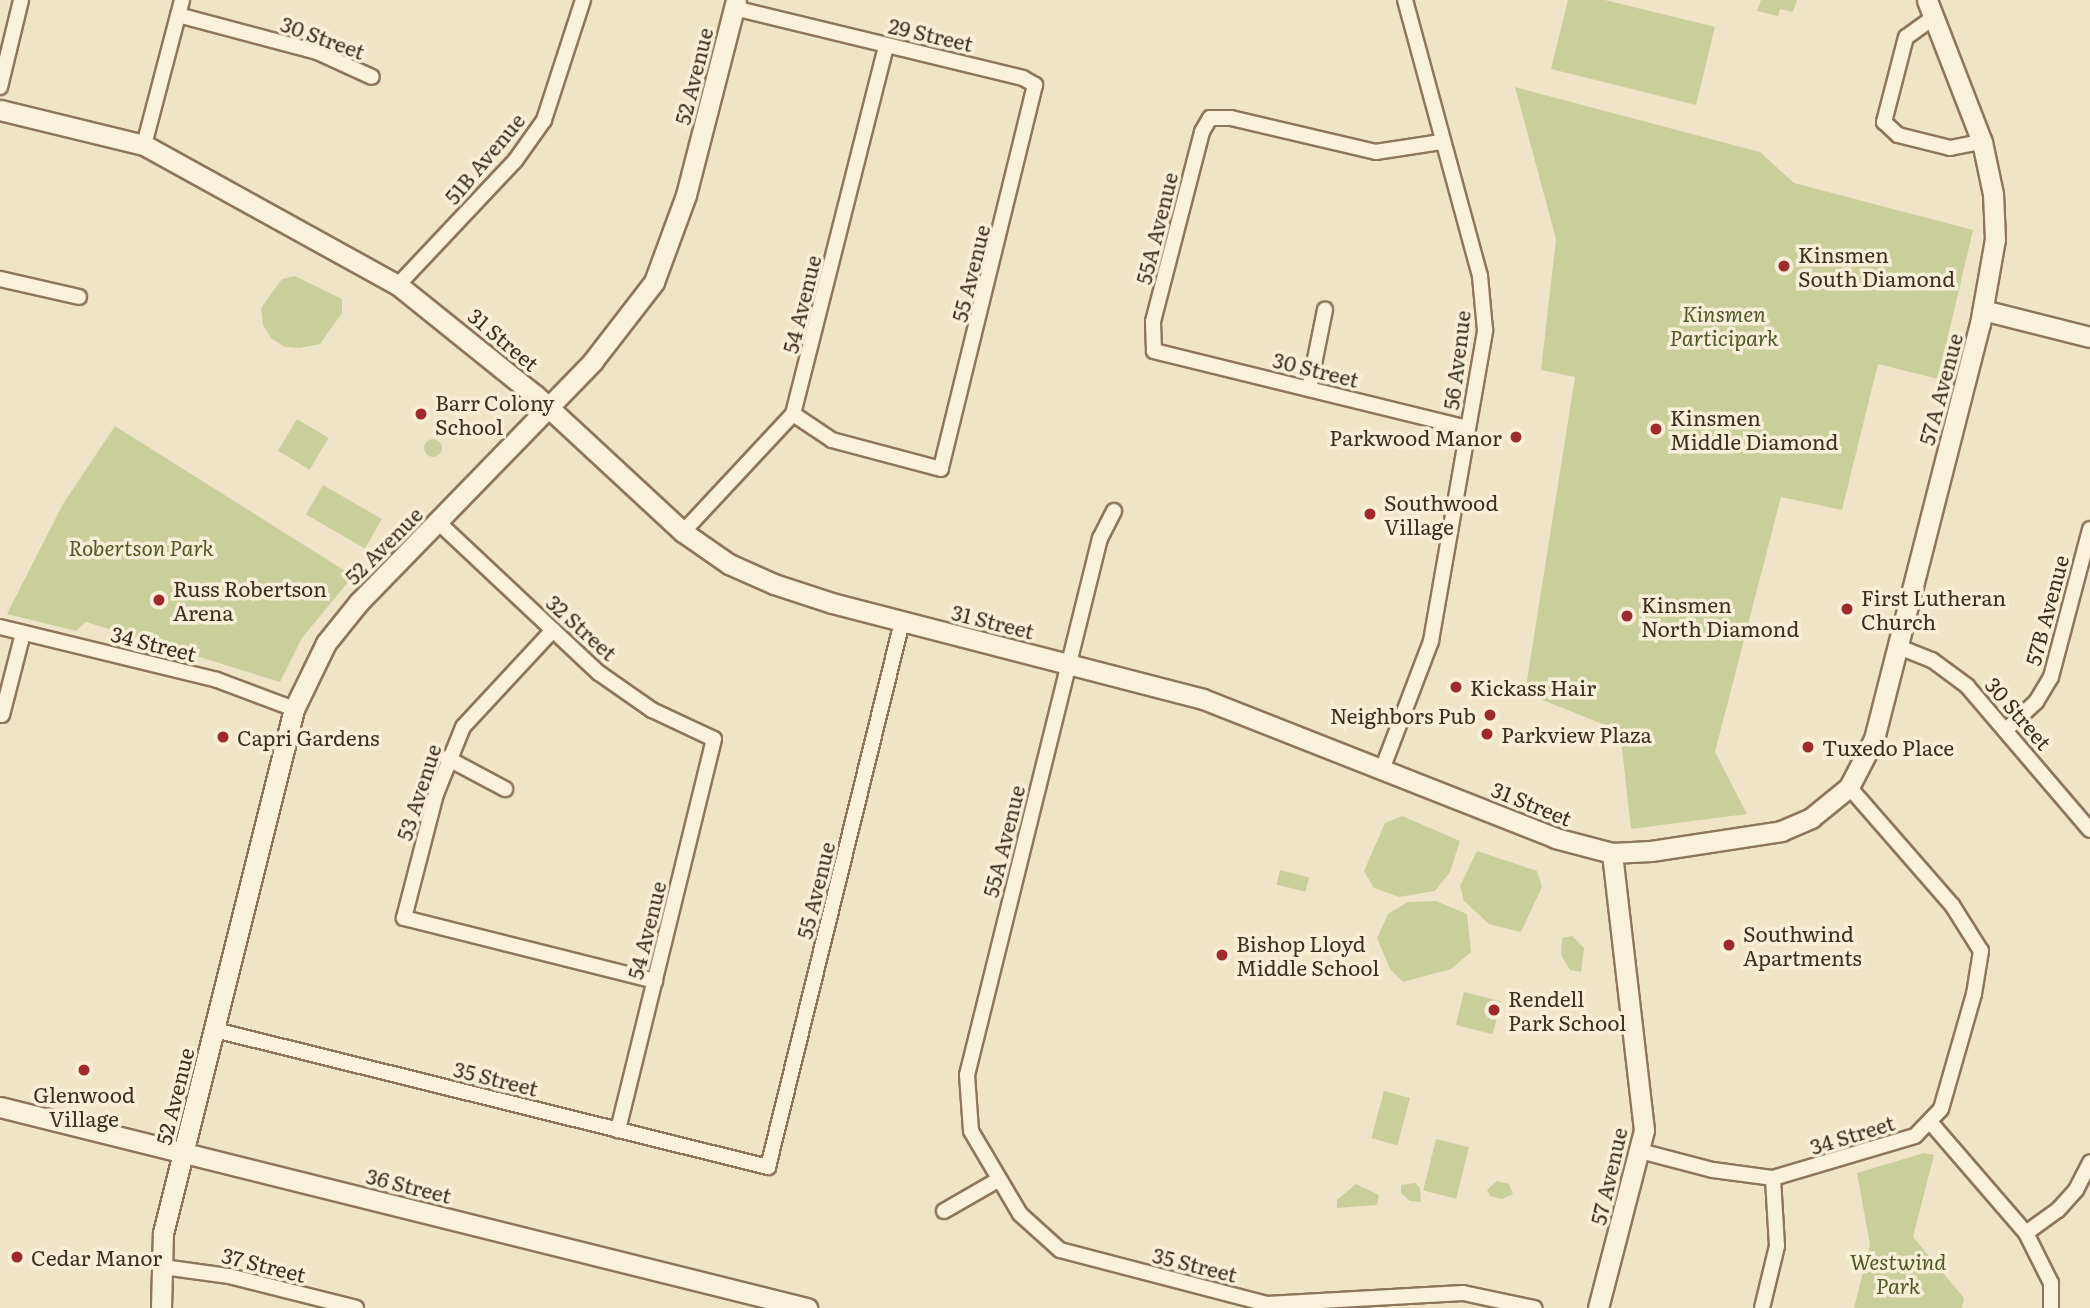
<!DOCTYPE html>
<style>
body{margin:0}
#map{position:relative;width:2090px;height:1308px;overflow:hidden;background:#f0e4c8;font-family:Literata,serif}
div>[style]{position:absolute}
.green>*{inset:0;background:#c9cf9b;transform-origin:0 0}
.round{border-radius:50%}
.roads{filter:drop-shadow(2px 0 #8d765c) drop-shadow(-2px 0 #8d765c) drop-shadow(0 2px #8d765c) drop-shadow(0 -2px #8d765c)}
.street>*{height:14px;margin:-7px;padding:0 7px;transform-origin:7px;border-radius:7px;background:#faf1dc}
.secondary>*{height:19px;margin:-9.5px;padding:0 9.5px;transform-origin:9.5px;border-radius:9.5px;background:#faf1dc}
.dots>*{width:19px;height:19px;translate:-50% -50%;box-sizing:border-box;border:4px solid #f7eed8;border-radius:50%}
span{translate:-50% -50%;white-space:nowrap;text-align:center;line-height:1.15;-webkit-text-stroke:7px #f7eed8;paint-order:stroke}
.street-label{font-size:21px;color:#3d2e20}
.poi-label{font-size:21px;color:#3d2e20}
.left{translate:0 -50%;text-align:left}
.right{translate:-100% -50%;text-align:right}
.park-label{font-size:21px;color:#4d5a26;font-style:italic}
</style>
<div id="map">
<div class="green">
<i style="clip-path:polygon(1568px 0,1605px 0,1715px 27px,1696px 105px,1551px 69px)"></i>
<i style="clip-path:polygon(1761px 0,1797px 0,1793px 12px,1780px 9px,1778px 16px,1757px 11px)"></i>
<i style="clip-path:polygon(1515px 87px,1760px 152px,1794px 183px,1973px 230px,1938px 379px,1878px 364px,1842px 510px,1781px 497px,1715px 752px,1747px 814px,1631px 829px,1620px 731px,1525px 693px,1575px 377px,1541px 370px,1556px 239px)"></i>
<i style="clip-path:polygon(295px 276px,342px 299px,342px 313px,320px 344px,300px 348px,285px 347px,271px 338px,263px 325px,261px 308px,282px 279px)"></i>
<i style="left:297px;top:419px;width:37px;height:37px;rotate:31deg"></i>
<i style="clip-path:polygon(115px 426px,353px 576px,302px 638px,280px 682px,86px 622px,76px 631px,7px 614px,63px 504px)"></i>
<i class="round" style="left:424px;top:439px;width:18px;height:18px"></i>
<i style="left:323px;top:485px;width:68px;height:34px;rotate:30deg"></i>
<i style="clip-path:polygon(1402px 816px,1460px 841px,1450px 872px,1435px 891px,1399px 897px,1374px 888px,1364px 871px,1385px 823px)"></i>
<i style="clip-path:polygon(1477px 851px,1537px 871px,1542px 887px,1521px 932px,1489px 924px,1464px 901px,1460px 886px)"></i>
<i style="left:1280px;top:870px;width:30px;height:15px;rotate:14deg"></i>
<i style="clip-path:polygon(1436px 901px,1467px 914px,1471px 952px,1451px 969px,1403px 982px,1390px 969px,1377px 938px,1388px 914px,1408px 902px)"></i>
<i style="clip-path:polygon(1572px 936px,1584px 948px,1581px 972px,1570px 970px,1561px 955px,1562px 938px)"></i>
<i style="left:1464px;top:992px;width:38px;height:34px;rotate:14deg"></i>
<i style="left:1384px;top:1091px;width:27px;height:49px;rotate:15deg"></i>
<i style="left:1436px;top:1139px;width:34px;height:53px;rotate:14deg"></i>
<i style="clip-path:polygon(1924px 1153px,1934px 1155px,1913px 1237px,1964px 1298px,1962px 1308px,1854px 1308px,1870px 1245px,1857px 1173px)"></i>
<i style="clip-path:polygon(1497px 1181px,1509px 1184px,1513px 1194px,1502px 1199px,1490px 1196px,1487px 1190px)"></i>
<i style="clip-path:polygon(1415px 1183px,1420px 1188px,1421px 1202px,1410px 1201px,1401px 1193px,1401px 1185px)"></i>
<i style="clip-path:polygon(1356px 1184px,1379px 1195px,1377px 1205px,1337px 1208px,1337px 1200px)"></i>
</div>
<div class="roads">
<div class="street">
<i style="left:734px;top:8px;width:297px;rotate:13.6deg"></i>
<i style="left:1023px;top:78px;width:14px;rotate:30deg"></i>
<i style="left:1035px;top:85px;width:395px;rotate:103.8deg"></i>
<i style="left:941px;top:469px;width:113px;rotate:-165.1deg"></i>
<i style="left:832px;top:440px;width:47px;rotate:-146.3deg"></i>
<i style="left:178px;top:15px;width:144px;rotate:14.9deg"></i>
<i style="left:317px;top:52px;width:60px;rotate:24.4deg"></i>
<i style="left:1934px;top:17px;width:34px;rotate:144deg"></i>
<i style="left:1906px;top:37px;width:88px;rotate:104.5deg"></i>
<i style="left:1884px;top:122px;width:19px;rotate:43deg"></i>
<i style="left:1898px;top:135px;width:54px;rotate:14deg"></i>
<i style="left:1950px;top:148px;width:33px;rotate:-11deg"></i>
<i style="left:0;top:87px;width:89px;rotate:-76.4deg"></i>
<i style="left:1441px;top:142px;width:66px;rotate:171.3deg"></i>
<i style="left:1376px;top:152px;width:149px;rotate:-166.8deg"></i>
<i style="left:1231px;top:118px;width:21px;rotate:180deg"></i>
<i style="left:1210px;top:118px;width:16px;rotate:120deg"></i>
<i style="left:1202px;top:132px;width:196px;rotate:104.5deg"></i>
<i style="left:1153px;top:322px;width:29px;rotate:88deg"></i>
<i style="left:1154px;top:351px;width:323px;rotate:13.8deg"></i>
<i style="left:144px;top:145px;width:150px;rotate:-75.3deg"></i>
<i style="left:0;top:279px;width:81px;rotate:12.8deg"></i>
<i style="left:398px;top:285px;width:170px;rotate:-46.7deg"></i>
<i style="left:515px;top:161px;width:50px;rotate:-54.7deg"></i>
<i style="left:544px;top:120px;width:126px;rotate:-72deg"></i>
<i style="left:1309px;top:389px;width:81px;rotate:-78.6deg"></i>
<i style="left:1114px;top:511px;width:30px;rotate:117deg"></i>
<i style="left:1100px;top:538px;width:553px;rotate:103.91deg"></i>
<i style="left:967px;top:1075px;width:56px;rotate:85.9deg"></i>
<i style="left:971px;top:1131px;width:96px;rotate:59.4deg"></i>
<i style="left:1020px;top:1214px;width:54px;rotate:42deg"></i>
<i style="left:1060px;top:1250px;width:214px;rotate:14.6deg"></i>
<i style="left:1267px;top:1304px;width:196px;rotate:-3.2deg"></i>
<i style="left:1463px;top:1293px;width:73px;rotate:11.9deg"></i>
<i style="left:438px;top:522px;width:221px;rotate:43.2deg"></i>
<i style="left:599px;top:673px;width:65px;rotate:34.9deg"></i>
<i style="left:652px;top:710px;width:68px;rotate:25.1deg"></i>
<i style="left:714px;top:739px;width:403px;rotate:103.8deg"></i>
<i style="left:683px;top:532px;width:161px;rotate:-47deg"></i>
<i style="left:793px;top:414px;width:379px;rotate:-75.8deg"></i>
<i style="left:0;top:627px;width:223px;rotate:13.7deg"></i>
<i style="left:217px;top:680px;width:82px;rotate:20.6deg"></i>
<i style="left:553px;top:630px;width:132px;rotate:132.9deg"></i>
<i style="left:463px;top:727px;width:72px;rotate:111.9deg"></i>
<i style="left:436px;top:794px;width:128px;rotate:104.5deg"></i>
<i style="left:404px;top:918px;width:259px;rotate:14.1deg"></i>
<i style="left:1899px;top:647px;width:35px;rotate:22deg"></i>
<i style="left:1932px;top:660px;width:44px;rotate:36.6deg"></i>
<i style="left:1967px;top:686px;width:189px;rotate:49.5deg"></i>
<i style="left:2px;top:715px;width:85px;rotate:-75.6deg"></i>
<i style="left:2007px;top:729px;width:40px;rotate:-43deg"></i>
<i style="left:2036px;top:702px;width:29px;rotate:-59deg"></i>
<i style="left:2051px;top:677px;width:153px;rotate:-75.2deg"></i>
<i style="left:447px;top:758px;width:66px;rotate:28.1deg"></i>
<i style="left:1383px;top:767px;width:135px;rotate:-69.1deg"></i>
<i style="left:1431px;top:641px;width:316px;rotate:-80.1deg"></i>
<i style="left:1485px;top:330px;width:54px;rotate:-95.3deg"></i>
<i style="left:1480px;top:276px;width:286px;rotate:-105.2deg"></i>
<i style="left:215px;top:1030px;width:570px;rotate:13.91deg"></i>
<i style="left:768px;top:1167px;width:561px;rotate:-76.19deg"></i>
<i style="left:1931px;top:1123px;width:145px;rotate:49.2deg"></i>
<i style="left:2026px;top:1233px;width:56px;rotate:63.4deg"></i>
<i style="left:2051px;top:1283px;width:25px;rotate:90deg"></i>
<i style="left:1640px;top:1151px;width:75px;rotate:14.6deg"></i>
<i style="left:1713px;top:1170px;width:61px;rotate:7.6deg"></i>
<i style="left:1773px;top:1178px;width:148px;rotate:-16.5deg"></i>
<i style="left:1915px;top:1136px;width:37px;rotate:-46deg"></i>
<i style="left:1941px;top:1109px;width:120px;rotate:-74deg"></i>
<i style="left:1974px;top:994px;width:44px;rotate:-80.8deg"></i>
<i style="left:1981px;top:951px;width:54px;rotate:-122.2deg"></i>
<i style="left:1952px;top:905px;width:157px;rotate:-131.1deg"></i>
<i style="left:944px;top:1211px;width:62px;rotate:-29.9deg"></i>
<i style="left:2026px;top:1233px;width:39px;rotate:-36deg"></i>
<i style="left:2058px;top:1210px;width:27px;rotate:-48deg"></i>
<i style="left:2076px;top:1190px;width:31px;rotate:-63deg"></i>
<i style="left:163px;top:1267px;width:67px;rotate:7.8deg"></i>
<i style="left:229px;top:1276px;width:131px;rotate:14.1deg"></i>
<i style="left:1762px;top:1308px;width:64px;rotate:-76.4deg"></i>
<i style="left:1777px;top:1246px;width:68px;rotate:-93.4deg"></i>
</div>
<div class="secondary">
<i style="left:0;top:110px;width:148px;rotate:13.7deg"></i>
<i style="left:144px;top:145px;width:290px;rotate:28.9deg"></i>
<i style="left:398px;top:285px;width:176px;rotate:38.8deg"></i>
<i style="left:535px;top:395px;width:202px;rotate:42.8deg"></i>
<i style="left:683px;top:532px;width:56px;rotate:34.8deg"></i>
<i style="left:729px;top:564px;width:49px;rotate:24deg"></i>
<i style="left:774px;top:584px;width:61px;rotate:18.1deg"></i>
<i style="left:832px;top:603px;width:383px;rotate:14.5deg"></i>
<i style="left:1203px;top:699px;width:378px;rotate:21.5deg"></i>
<i style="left:1555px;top:838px;width:59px;rotate:14.7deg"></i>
<i style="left:1612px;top:853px;width:39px;rotate:-3deg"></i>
<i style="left:1651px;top:851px;width:132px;rotate:-8.7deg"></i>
<i style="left:1781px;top:831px;width:33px;rotate:-23deg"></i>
<i style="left:1811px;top:818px;width:49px;rotate:-39.2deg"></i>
<i style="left:1849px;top:787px;width:54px;rotate:-62.5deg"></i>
<i style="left:1874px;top:739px;width:428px;rotate:-75.7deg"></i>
<i style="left:1980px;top:324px;width:86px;rotate:-80deg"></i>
<i style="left:1995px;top:239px;width:45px;rotate:-92.5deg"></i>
<i style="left:1993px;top:194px;width:53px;rotate:-101.9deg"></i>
<i style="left:1982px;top:142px;width:152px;rotate:-111.2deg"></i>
<i style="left:1983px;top:310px;width:110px;rotate:14.2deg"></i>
<i style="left:0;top:1107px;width:832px;rotate:13.99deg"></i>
<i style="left:161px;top:1308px;width:75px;rotate:-88.5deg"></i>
<i style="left:163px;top:1233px;width:540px;rotate:-75.96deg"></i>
<i style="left:294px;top:709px;width:73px;rotate:-64.1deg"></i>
<i style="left:326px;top:643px;width:53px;rotate:-51.2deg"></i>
<i style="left:359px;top:602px;width:336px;rotate:-45.8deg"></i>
<i style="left:593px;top:361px;width:100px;rotate:-52.3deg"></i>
<i style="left:654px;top:282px;width:93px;rotate:-69.8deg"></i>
<i style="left:686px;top:195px;width:201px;rotate:-75.6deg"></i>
<i style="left:1598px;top:1308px;width:184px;rotate:-75.5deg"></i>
<i style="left:1644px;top:1130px;width:279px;rotate:-96.6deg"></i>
</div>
</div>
<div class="dots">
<i style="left:1784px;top:266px;background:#9e2a2b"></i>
<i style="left:421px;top:414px;background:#9e2a2b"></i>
<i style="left:1656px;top:429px;background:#9e2a2b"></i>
<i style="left:1516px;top:437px;background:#9e2a2b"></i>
<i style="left:1370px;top:514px;background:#9e2a2b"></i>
<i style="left:159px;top:600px;background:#9e2a2b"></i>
<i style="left:1847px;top:609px;background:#9e2a2b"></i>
<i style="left:1627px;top:616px;background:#9e2a2b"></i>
<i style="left:1456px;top:687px;background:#9e2a2b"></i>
<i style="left:1490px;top:715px;background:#9e2a2b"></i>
<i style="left:1487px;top:734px;background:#9e2a2b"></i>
<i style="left:223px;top:737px;background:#9e2a2b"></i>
<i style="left:1808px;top:747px;background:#9e2a2b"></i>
<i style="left:1729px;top:945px;background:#9e2a2b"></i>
<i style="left:1222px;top:955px;background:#9e2a2b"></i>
<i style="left:1494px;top:1010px;background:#9e2a2b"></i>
<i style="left:84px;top:1070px;background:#9e2a2b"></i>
<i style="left:17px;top:1257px;background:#9e2a2b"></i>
</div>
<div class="street-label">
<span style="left:931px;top:34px;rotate:13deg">29 Street</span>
<span style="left:323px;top:37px;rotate:20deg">30 Street</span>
<span style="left:693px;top:76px;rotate:-76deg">52 Avenue</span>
<span style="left:484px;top:158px;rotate:-50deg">51B Avenue</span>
<span style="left:1156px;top:228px;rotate:-76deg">55A Avenue</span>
<span style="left:970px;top:273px;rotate:-76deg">55 Avenue</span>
<span style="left:801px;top:304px;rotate:-76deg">54 Avenue</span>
<span style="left:504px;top:339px;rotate:40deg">31 Street</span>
<span style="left:1456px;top:360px;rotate:-83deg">56 Avenue</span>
<span style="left:1316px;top:369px;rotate:14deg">30 Street</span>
<span style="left:1940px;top:389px;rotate:-75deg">57A Avenue</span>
<span style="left:383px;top:545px;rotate:-45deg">52 Avenue</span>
<span style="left:2046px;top:610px;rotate:-75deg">57B Avenue</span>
<span style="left:993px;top:621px;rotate:14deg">31 Street</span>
<span style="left:582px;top:627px;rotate:42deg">32 Street</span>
<span style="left:154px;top:643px;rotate:14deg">34 Street</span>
<span style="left:2019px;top:713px;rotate:49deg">30 Street</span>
<span style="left:418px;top:792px;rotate:-72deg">53 Avenue</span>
<span style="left:1532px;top:803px;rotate:22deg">31 Street</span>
<span style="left:1003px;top:841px;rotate:-76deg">55A Avenue</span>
<span style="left:815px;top:890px;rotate:-76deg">55 Avenue</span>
<span style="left:646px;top:930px;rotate:-76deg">54 Avenue</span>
<span style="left:496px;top:1078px;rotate:14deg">35 Street</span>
<span style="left:174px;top:1096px;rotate:-76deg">52 Avenue</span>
<span style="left:1852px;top:1134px;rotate:-17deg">34 Street</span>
<span style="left:1608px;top:1176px;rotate:-77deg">57 Avenue</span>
<span style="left:409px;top:1185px;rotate:14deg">36 Street</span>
<span style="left:264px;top:1264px;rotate:14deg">37 Street</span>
<span style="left:1195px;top:1264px;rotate:14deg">35 Street</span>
</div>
<div class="poi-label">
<span class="left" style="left:1798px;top:266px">Kinsmen<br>South Diamond</span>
<span class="left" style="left:435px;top:414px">Barr Colony<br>School</span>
<span class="left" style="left:1670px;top:429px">Kinsmen<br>Middle Diamond</span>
<span class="right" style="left:1502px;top:437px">Parkwood Manor</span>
<span class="left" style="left:1384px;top:514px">Southwood<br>Village</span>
<span class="left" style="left:173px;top:600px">Russ Robertson<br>Arena</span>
<span class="left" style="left:1861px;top:609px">First Lutheran<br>Church</span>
<span class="left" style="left:1641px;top:616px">Kinsmen<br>North Diamond</span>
<span class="left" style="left:1470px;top:687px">Kickass Hair</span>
<span class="right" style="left:1476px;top:715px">Neighbors Pub</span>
<span class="left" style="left:1501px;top:734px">Parkview Plaza</span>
<span class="left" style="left:237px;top:737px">Capri Gardens</span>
<span class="left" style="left:1822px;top:747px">Tuxedo Place</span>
<span class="left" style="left:1743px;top:945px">Southwind<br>Apartments</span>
<span class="left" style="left:1236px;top:955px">Bishop Lloyd<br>Middle School</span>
<span class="left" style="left:1508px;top:1010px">Rendell<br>Park School</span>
<span style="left:84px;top:1106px">Glenwood<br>Village</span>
<span class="left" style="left:31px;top:1257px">Cedar Manor</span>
</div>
<div class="park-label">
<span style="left:1724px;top:325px">Kinsmen<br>Participark</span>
<span style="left:141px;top:547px">Robertson Park</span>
<span style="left:1898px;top:1273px">Westwind<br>Park</span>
</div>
</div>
